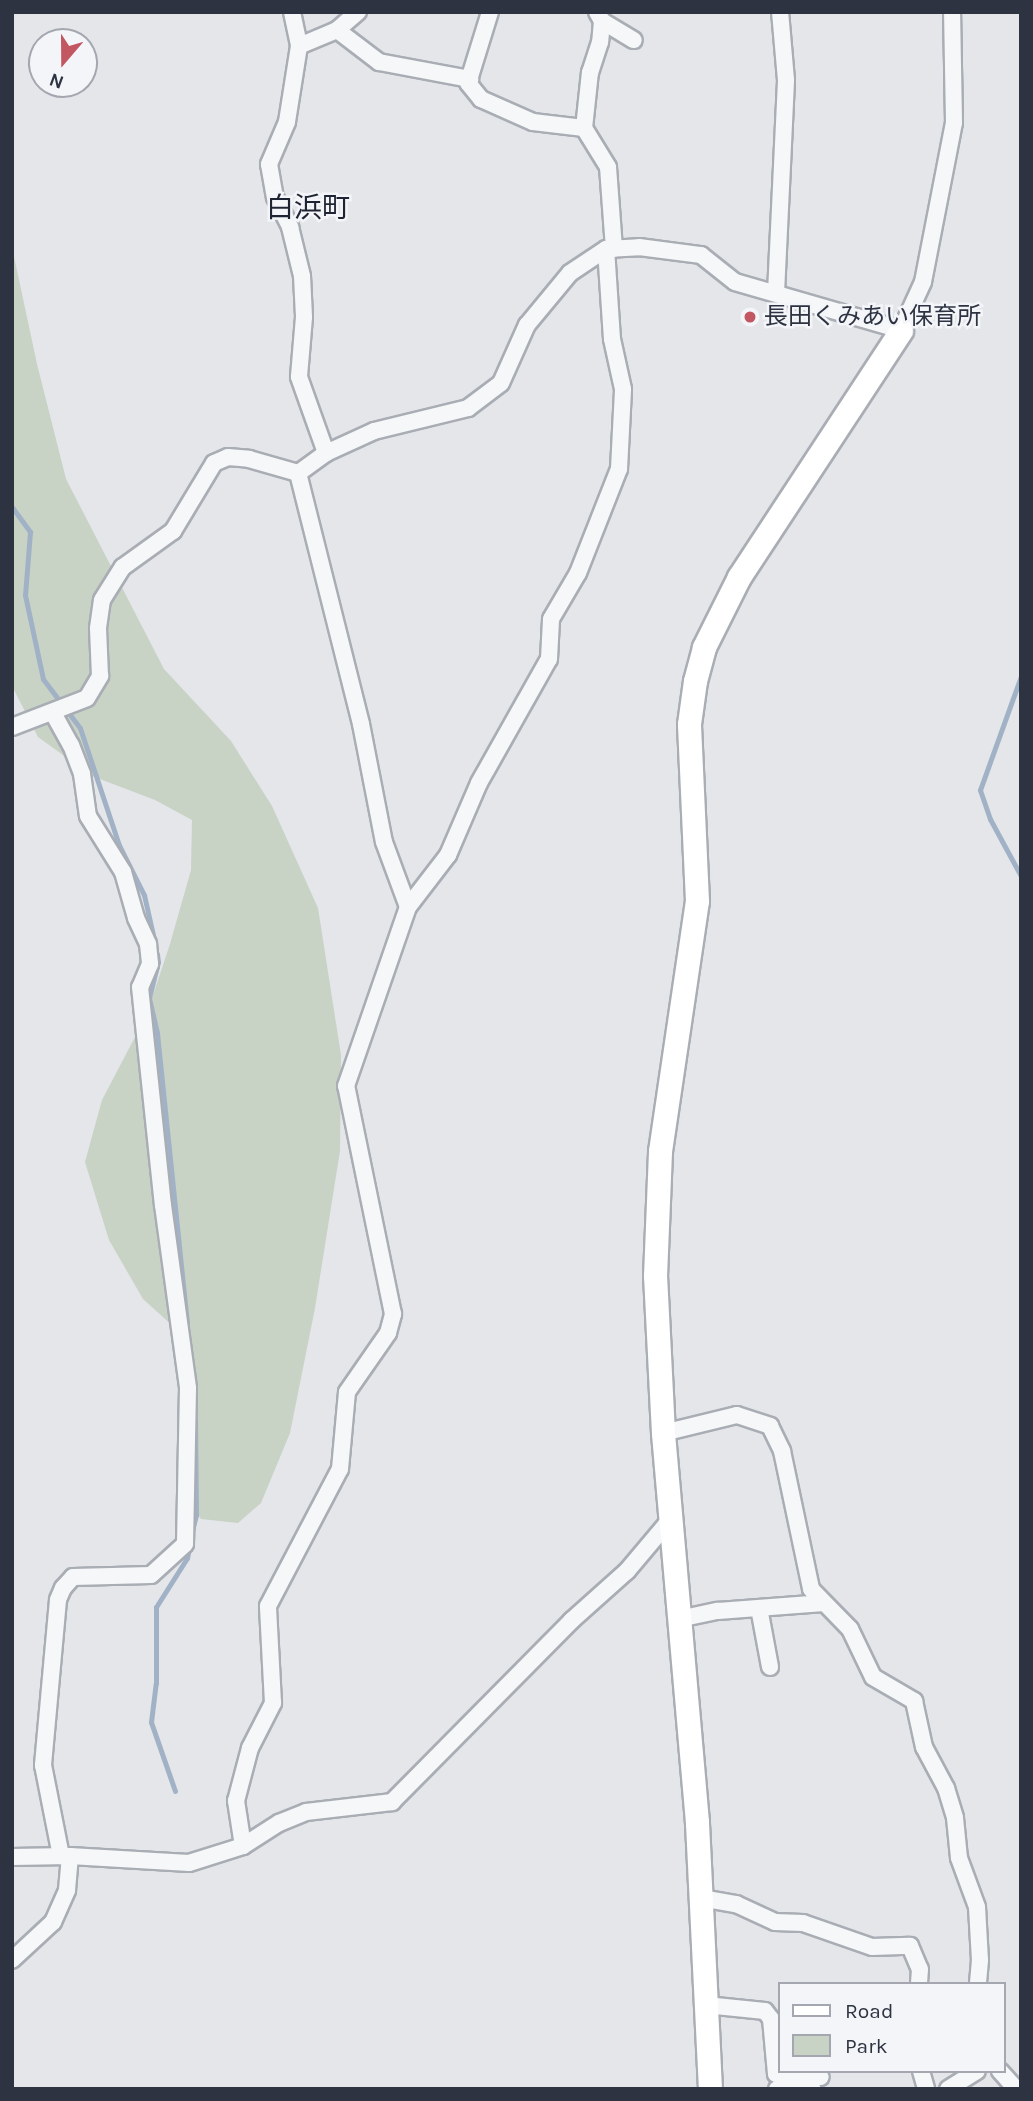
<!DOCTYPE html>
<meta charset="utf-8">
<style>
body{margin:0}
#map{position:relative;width:1033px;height:2101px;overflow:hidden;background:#e4e6ea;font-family:Karla,"Noto Sans JP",sans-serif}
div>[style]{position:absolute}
.green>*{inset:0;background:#c8d3c6}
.stream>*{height:5px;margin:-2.5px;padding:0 2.5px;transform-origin:2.5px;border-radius:2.5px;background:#a2b2c6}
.roads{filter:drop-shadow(2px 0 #a9adb4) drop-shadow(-2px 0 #a9adb4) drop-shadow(0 2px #a9adb4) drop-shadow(0 -2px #a9adb4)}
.street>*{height:16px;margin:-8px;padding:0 8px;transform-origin:8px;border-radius:8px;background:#f6f7f9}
.secondary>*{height:23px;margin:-11.5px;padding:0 11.5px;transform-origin:11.5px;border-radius:11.5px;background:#fff}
.dots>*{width:19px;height:19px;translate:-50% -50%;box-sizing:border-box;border:4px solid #f3f5f8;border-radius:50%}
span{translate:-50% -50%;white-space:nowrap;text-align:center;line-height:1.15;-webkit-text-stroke:5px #f3f5f8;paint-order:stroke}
.poi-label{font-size:24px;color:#2d3341}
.left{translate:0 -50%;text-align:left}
.quarter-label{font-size:28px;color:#1f2432}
.frame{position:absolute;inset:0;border:14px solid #2d3341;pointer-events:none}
.legend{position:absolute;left:778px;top:1982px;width:228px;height:91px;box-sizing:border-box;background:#f3f5f8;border:2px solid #a4a7af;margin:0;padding:9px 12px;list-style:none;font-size:21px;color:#2d3341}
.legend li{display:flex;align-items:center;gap:14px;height:35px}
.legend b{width:35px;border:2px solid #a4a7af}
.north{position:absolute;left:28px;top:28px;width:70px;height:70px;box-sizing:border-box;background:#f3f5f8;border:2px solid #a4a7af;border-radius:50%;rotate:200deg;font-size:19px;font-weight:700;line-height:28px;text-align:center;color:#2d3341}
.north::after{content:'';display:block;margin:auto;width:24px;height:32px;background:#c25661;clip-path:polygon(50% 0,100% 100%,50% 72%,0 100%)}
</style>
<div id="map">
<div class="green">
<i style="clip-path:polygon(12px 247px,37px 364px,66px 479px,164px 669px,231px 741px,272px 806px,318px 908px,341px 1055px,340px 1151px,315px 1308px,290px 1433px,261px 1503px,238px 1523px,201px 1519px,183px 1493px,186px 1444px,179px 1379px,185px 1337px,143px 1299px,109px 1240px,85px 1162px,102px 1100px,146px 1016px,170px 944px,191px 870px,192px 820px,155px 800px,92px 776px,38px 737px,12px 686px)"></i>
</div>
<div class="stream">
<i style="left:12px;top:507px;width:31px;rotate:54deg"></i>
<i style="left:30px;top:532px;width:63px;rotate:94.5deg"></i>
<i style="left:25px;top:595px;width:86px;rotate:77.9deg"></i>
<i style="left:43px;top:679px;width:61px;rotate:52.9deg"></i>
<i style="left:80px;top:728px;width:123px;rotate:71.6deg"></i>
<i style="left:119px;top:845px;width:56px;rotate:63.4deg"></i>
<i style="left:144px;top:895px;width:50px;rotate:77.3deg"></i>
<i style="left:1021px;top:676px;width:121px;rotate:109.8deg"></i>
<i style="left:980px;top:790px;width:31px;rotate:71deg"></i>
<i style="left:990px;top:819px;width:65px;rotate:61.5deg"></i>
<i style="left:157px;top:954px;width:8px;rotate:83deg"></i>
<i style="left:158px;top:962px;width:37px;rotate:104deg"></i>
<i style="left:149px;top:998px;width:36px;rotate:77deg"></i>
<i style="left:157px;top:1033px;width:291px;rotate:84.1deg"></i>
<i style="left:192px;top:1531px;width:16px;rotate:-76deg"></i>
<i style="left:196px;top:1515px;width:96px;rotate:-90.6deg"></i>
<i style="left:175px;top:1791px;width:73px;rotate:-109.2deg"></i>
<i style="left:151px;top:1722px;width:39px;rotate:-83deg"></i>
<i style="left:156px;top:1683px;width:76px;rotate:-90deg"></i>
<i style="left:156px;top:1607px;width:58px;rotate:-57.7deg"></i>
<i style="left:187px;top:1558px;width:10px;rotate:-79deg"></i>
</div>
<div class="roads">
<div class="street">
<i style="left:292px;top:12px;width:35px;rotate:78deg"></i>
<i style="left:299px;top:46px;width:77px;rotate:99deg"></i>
<i style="left:287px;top:122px;width:46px;rotate:113.2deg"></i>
<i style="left:269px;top:164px;width:34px;rotate:80deg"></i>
<i style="left:275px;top:197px;width:34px;rotate:63deg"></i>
<i style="left:290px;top:227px;width:50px;rotate:76.2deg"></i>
<i style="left:302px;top:276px;width:41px;rotate:87.2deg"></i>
<i style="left:304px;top:317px;width:60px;rotate:94.8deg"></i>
<i style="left:299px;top:377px;width:81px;rotate:70.4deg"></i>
<i style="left:326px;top:453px;width:34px;rotate:144deg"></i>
<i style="left:298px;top:473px;width:259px;rotate:75.9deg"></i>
<i style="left:361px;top:724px;width:120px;rotate:79deg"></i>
<i style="left:384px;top:842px;width:69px;rotate:69.7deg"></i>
<i style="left:490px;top:12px;width:74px;rotate:107.2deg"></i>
<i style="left:468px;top:83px;width:21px;rotate:51deg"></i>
<i style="left:481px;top:99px;width:57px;rotate:23.9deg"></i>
<i style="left:533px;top:122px;width:51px;rotate:6.7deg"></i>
<i style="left:597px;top:12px;width:10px;rotate:61deg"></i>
<i style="left:602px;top:21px;width:21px;rotate:95deg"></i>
<i style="left:600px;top:42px;width:32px;rotate:108deg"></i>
<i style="left:590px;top:72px;width:56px;rotate:96.1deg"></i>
<i style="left:584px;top:128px;width:46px;rotate:58.4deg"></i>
<i style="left:608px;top:167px;width:82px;rotate:85.8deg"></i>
<i style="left:602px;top:21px;width:37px;rotate:31deg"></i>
<i style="left:337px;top:30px;width:53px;rotate:37.3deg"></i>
<i style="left:379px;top:62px;width:93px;rotate:10.6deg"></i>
<i style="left:299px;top:46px;width:41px;rotate:-22.8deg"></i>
<i style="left:337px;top:30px;width:28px;rotate:-41deg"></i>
<i style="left:776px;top:293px;width:213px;rotate:-87.3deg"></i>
<i style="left:786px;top:80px;width:68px;rotate:-95deg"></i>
<i style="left:326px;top:453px;width:53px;rotate:-24.6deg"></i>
<i style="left:374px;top:431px;width:97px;rotate:-13.7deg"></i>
<i style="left:468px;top:408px;width:41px;rotate:-37.1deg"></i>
<i style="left:501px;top:383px;width:64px;rotate:-65.9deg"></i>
<i style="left:527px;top:325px;width:67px;rotate:-50.4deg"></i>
<i style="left:570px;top:273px;width:43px;rotate:-33.7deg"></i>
<i style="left:606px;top:249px;width:33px;rotate:-3deg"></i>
<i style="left:639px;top:247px;width:63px;rotate:7.4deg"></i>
<i style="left:701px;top:255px;width:43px;rotate:38.5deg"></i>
<i style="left:735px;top:282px;width:173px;rotate:16.1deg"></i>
<i style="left:901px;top:330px;width:53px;rotate:-65.4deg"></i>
<i style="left:923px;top:282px;width:162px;rotate:-79deg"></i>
<i style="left:954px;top:123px;width:111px;rotate:-91deg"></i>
<i style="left:53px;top:713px;width:37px;rotate:61deg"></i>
<i style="left:71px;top:745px;width:31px;rotate:69deg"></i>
<i style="left:82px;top:774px;width:42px;rotate:81.9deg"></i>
<i style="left:88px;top:816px;width:66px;rotate:58deg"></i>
<i style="left:123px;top:872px;width:48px;rotate:74.2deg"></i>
<i style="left:136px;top:918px;width:29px;rotate:65deg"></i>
<i style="left:148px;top:944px;width:20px;rotate:84deg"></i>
<i style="left:150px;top:964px;width:25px;rotate:113deg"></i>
<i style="left:140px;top:987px;width:219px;rotate:84deg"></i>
<i style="left:163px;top:1205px;width:185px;rotate:82.2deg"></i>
<i style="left:188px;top:1388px;width:156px;rotate:91.1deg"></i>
<i style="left:185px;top:1544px;width:46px;rotate:137.6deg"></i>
<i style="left:151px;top:1575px;width:78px;rotate:178.5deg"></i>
<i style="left:73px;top:1577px;width:15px;rotate:132deg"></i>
<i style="left:63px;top:1588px;width:13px;rotate:113deg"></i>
<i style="left:58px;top:1600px;width:166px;rotate:95.2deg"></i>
<i style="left:43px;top:1765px;width:93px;rotate:78.8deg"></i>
<i style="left:12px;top:727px;width:80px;rotate:-21.1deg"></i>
<i style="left:87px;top:698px;width:26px;rotate:-59deg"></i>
<i style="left:100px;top:676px;width:48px;rotate:-92.4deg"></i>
<i style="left:98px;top:628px;width:28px;rotate:-82deg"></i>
<i style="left:102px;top:600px;width:39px;rotate:-58deg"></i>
<i style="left:123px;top:567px;width:62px;rotate:-35.8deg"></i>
<i style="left:173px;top:531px;width:79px;rotate:-58.9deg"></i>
<i style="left:214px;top:463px;width:15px;rotate:-23deg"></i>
<i style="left:228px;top:457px;width:21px;rotate:5deg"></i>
<i style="left:249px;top:459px;width:51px;rotate:15.9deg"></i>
<i style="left:663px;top:1433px;width:76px;rotate:-13.7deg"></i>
<i style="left:737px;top:1415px;width:35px;rotate:18deg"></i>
<i style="left:770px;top:1426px;width:28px;rotate:64deg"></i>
<i style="left:782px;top:1451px;width:141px;rotate:78.1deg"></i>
<i style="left:811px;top:1589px;width:56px;rotate:45.7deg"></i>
<i style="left:850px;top:1629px;width:53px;rotate:64.4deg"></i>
<i style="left:873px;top:1677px;width:48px;rotate:30.3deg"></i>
<i style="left:914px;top:1701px;width:47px;rotate:77.7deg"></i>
<i style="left:924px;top:1747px;width:47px;rotate:61.8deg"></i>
<i style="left:946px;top:1788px;width:31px;rotate:73deg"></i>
<i style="left:955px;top:1818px;width:40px;rotate:84.3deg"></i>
<i style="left:959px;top:1858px;width:52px;rotate:69.8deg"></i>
<i style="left:977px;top:1907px;width:53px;rotate:86.8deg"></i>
<i style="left:980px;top:1960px;width:24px;rotate:95deg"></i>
<i style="left:759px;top:1608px;width:60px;rotate:79.4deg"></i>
<i style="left:679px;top:1619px;width:40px;rotate:-12deg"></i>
<i style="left:718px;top:1611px;width:106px;rotate:-4.3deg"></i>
<i style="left:243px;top:1846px;width:46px;rotate:-98.8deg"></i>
<i style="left:236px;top:1801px;width:55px;rotate:-75.2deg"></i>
<i style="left:250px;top:1748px;width:51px;rotate:-62.9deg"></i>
<i style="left:273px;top:1703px;width:97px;rotate:-93deg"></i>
<i style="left:268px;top:1606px;width:155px;rotate:-62.3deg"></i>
<i style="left:340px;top:1469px;width:77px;rotate:-84.8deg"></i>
<i style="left:347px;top:1392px;width:72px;rotate:-55.2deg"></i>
<i style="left:388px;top:1333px;width:20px;rotate:-75deg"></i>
<i style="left:393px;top:1314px;width:233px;rotate:-101.6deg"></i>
<i style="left:346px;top:1086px;width:189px;rotate:-70.9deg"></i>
<i style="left:408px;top:907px;width:66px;rotate:-52.4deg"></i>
<i style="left:448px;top:855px;width:78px;rotate:-66.7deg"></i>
<i style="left:479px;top:783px;width:142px;rotate:-60.6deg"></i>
<i style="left:549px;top:659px;width:40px;rotate:-87.1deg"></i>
<i style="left:551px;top:619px;width:53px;rotate:-59.6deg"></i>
<i style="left:578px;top:573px;width:112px;rotate:-68.5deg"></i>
<i style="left:619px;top:469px;width:80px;rotate:-87.1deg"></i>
<i style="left:623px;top:389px;width:51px;rotate:-102.4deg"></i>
<i style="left:612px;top:339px;width:90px;rotate:-93.8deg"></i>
<i style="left:12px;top:1857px;width:58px;rotate:-1deg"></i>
<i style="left:70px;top:1856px;width:119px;rotate:3.4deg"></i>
<i style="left:189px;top:1863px;width:57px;rotate:-17.5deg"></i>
<i style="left:243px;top:1846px;width:43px;rotate:-32.6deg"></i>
<i style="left:279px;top:1823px;width:29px;rotate:-22deg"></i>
<i style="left:306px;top:1812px;width:87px;rotate:-6.6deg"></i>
<i style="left:392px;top:1802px;width:255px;rotate:-45.3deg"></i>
<i style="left:571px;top:1621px;width:75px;rotate:-41.8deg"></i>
<i style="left:627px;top:1571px;width:67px;rotate:-49.9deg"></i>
<i style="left:701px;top:1898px;width:36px;rotate:10deg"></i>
<i style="left:736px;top:1904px;width:43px;rotate:24.8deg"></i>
<i style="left:775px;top:1922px;width:28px;rotate:2deg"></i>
<i style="left:803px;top:1923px;width:73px;rotate:19.2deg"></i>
<i style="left:872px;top:1947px;width:38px;rotate:-2deg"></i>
<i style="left:910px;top:1946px;width:25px;rotate:67deg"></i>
<i style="left:920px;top:1969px;width:15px;rotate:94deg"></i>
<i style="left:12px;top:1960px;width:56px;rotate:-42.8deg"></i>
<i style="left:53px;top:1922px;width:35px;rotate:-66deg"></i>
<i style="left:67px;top:1890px;width:34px;rotate:-85deg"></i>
<i style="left:706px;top:2005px;width:59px;rotate:5.8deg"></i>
<i style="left:765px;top:2011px;width:10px;rotate:53deg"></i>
<i style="left:771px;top:2019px;width:55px;rotate:84.8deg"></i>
<i style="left:776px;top:2074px;width:27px;rotate:-2deg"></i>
<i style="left:803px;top:2073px;width:18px;rotate:13deg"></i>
<i style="left:921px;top:2071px;width:19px;rotate:74deg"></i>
<i style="left:1000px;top:2071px;width:24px;rotate:48deg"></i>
<i style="left:777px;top:2089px;width:20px;rotate:-11deg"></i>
<i style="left:797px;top:2085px;width:16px;rotate:14deg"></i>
<i style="left:948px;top:2089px;width:34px;rotate:-32deg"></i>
</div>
<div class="secondary">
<i style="left:710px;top:2089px;width:267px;rotate:-92.8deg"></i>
<i style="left:697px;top:1822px;width:390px;rotate:-95deg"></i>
<i style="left:663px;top:1433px;width:157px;rotate:-92.9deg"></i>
<i style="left:655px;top:1276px;width:125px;rotate:-87.7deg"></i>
<i style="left:660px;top:1151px;width:253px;rotate:-81.6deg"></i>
<i style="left:697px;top:901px;width:177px;rotate:-92.6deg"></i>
<i style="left:689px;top:724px;width:43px;rotate:-82.1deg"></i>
<i style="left:695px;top:681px;width:35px;rotate:-75deg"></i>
<i style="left:704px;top:647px;width:78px;rotate:-63.4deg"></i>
<i style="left:739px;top:577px;width:295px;rotate:-56.7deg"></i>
</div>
</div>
<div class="dots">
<i style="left:750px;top:317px;background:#c25661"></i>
</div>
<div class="poi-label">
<span class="left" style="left:764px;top:317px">長田くみあい保育所</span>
</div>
<div class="quarter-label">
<span style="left:308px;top:208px">白浜町</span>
</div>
<div class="frame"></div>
<ul class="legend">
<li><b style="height:9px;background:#fff"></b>Road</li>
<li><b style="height:19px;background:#c8d3c6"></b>Park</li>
</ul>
<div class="north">N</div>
</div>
